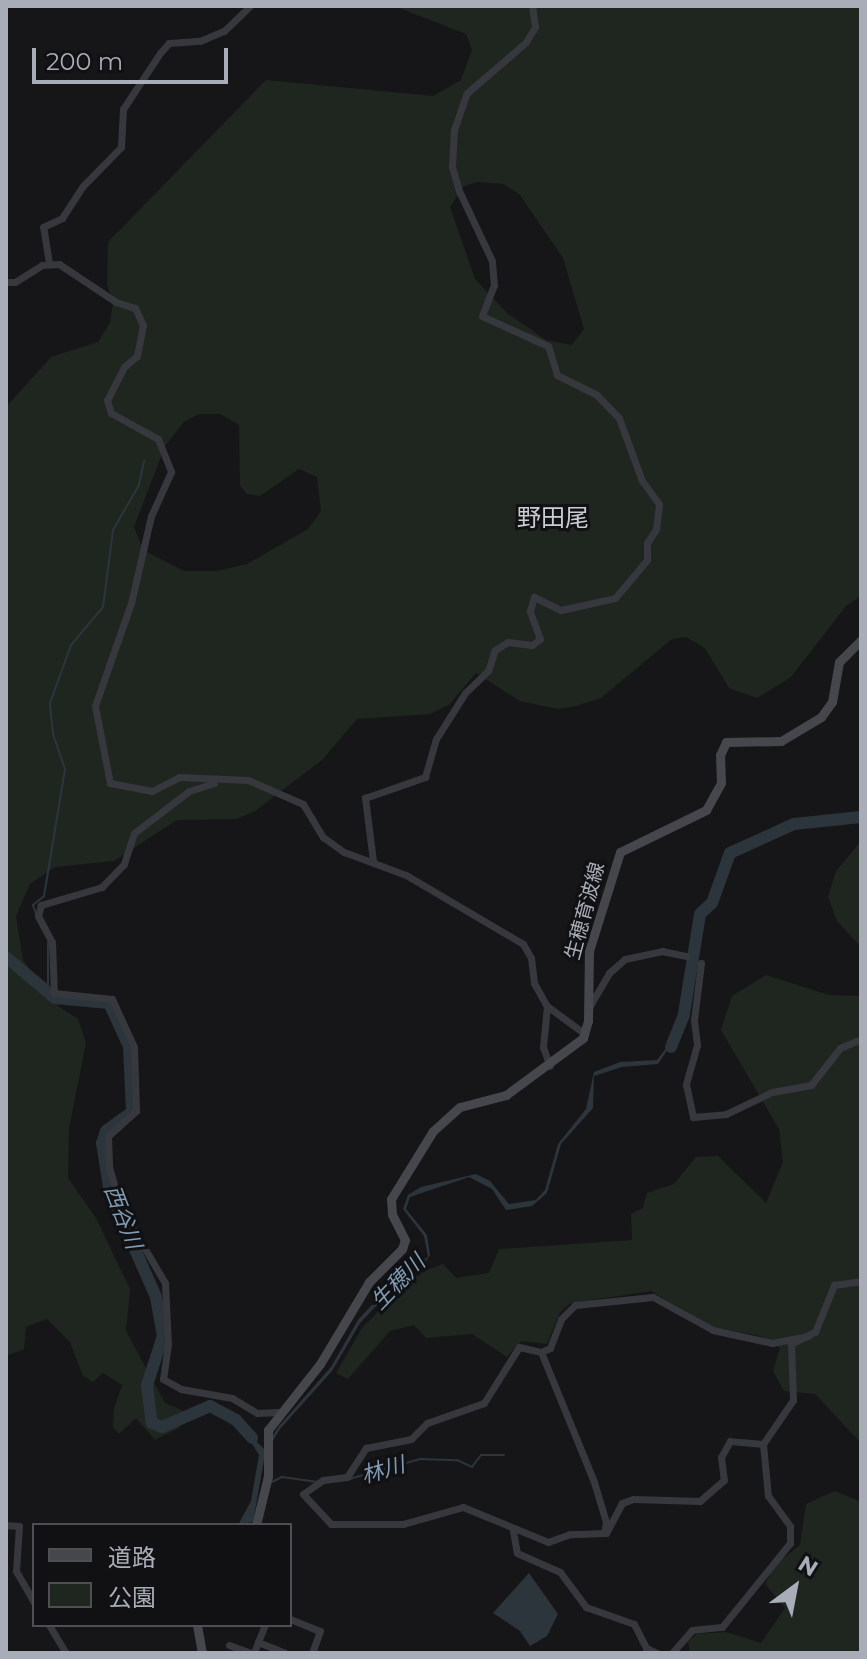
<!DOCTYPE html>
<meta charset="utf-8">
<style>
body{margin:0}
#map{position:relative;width:867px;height:1659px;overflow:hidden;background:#161618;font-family:Montserrat,"Noto Sans JP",sans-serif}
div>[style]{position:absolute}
.green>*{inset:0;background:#1e261f}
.water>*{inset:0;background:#2c353c}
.stream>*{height:2px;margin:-1px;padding:0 1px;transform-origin:1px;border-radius:1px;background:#2c353c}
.river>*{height:12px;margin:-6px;padding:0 6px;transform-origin:6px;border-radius:6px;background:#2c353c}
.street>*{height:7px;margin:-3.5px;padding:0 3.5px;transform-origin:3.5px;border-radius:3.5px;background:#37383d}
.secondary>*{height:9px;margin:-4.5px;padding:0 4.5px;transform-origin:4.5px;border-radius:4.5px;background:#45474d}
span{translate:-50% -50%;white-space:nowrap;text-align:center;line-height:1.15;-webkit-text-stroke:6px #111113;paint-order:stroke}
.street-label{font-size:20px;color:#a8adb8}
.water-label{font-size:22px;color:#7f9bb3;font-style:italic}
.quarter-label{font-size:24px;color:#c9ccd4}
.frame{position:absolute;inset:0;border:8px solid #a8adb8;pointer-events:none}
.legend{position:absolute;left:32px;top:1523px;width:260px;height:104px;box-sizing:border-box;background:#111113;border:2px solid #4d4f55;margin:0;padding:10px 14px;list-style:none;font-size:24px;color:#a8adb8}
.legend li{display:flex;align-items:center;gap:16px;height:40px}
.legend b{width:40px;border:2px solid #4d4f55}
.north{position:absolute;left:755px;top:1547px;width:80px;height:80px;-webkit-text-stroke:6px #111113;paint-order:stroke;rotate:32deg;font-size:22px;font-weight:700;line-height:32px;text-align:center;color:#a8adb8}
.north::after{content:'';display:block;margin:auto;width:28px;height:36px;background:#a8adb8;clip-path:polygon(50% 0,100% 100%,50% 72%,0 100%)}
.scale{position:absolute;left:32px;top:48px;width:196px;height:36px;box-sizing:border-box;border:4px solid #a8adb8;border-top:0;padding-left:10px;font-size:24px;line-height:28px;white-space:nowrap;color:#a8adb8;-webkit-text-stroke:6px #111113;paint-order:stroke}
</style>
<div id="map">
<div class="green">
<i style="clip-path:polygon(evenodd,394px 6px,861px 6px,861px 596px,846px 606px,791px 677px,757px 698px,729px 688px,705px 648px,686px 637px,672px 639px,601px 698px,576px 706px,558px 709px,520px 701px,476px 673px,450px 704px,430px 714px,357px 719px,322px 760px,255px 811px,237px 819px,177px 820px,114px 861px,55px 867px,30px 884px,16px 916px,23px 960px,58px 1006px,78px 1019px,86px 1043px,69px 1128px,68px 1178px,96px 1218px,130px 1289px,126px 1331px,165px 1403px,186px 1412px,179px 1428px,155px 1440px,136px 1418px,119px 1434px,113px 1427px,114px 1409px,122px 1385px,103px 1373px,93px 1382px,83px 1376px,70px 1342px,47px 1319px,26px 1327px,24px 1349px,6px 1356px,6px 407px,51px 357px,98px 342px,110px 323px,113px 301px,107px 285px,108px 242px,266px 80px,433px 96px,461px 80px,472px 50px,466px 34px,394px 6px,478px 182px,504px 184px,520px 195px,563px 258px,584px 329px,572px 345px,546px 340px,507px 313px,475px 279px,450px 207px,464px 186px,478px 182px,394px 6px,199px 414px,220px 414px,239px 425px,240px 486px,247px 494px,260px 496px,299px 469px,317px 477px,321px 511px,308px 529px,247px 564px,217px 571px,184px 571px,143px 550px,134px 527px,165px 446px,184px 422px,199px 414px)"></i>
<i style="clip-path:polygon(861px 841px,861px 947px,837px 921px,828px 897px,836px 871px)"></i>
<i style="clip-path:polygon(766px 975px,829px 995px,861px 996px,861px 1443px,815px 1394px,784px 1391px,773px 1371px,780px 1348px,760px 1336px,712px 1327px,651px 1291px,571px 1303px,560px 1312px,547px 1344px,521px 1341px,507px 1357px,472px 1334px,426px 1338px,414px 1325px,390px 1331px,348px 1379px,336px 1373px,362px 1328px,414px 1275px,443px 1264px,456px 1278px,489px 1273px,499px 1249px,632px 1240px,631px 1214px,643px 1208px,647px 1193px,674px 1184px,696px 1157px,718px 1156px,766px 1203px,783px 1162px,779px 1129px,721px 1030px,732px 996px)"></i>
<i style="clip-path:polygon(835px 1491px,861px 1502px,861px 1653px,690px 1653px,688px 1641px,697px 1634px,726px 1632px,761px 1643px,785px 1608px,765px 1584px,775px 1565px,800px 1545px,806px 1504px)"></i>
</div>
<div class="water">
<i style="clip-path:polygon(682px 1028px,658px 1064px,622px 1067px,594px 1076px,593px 1108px,561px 1144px,547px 1193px,532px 1206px,506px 1210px,492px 1189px,469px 1177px,410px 1197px,406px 1209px,427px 1235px,430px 1255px,421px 1268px,409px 1271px,360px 1323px,332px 1371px,280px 1429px,265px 1454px,253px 1522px,238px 1525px,251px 1501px,259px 1455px,241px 1426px,264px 1449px,279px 1426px,331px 1367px,358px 1320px,402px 1272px,428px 1257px,424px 1236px,403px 1209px,408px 1195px,421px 1187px,476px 1174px,490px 1181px,509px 1204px,536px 1200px,545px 1190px,558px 1144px,586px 1109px,594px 1072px,620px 1062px,657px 1060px)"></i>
<i style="clip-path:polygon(529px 1573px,558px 1614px,547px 1636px,530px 1646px,520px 1631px,493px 1613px)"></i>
</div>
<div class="stream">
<i style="left:42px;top:929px;width:26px;rotate:-111deg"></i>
<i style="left:33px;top:905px;width:14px;rotate:-39deg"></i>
<i style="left:44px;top:896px;width:129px;rotate:-80.6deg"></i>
<i style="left:65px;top:769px;width:37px;rotate:-109deg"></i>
<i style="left:53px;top:734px;width:31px;rotate:-96deg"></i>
<i style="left:50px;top:703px;width:62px;rotate:-70.1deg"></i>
<i style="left:71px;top:645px;width:50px;rotate:-49.9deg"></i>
<i style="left:103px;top:607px;width:78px;rotate:-82.6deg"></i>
<i style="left:113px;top:530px;width:52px;rotate:-60deg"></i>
<i style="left:139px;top:485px;width:25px;rotate:-78deg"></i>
<i style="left:48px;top:942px;width:47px;rotate:90deg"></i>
<i style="left:349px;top:1479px;width:74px;rotate:-15.7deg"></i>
<i style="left:420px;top:1459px;width:37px;rotate:2deg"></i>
<i style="left:457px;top:1460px;width:17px;rotate:25deg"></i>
<i style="left:472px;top:1467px;width:15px;rotate:-53deg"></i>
<i style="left:481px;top:1455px;width:23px"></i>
<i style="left:272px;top:1482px;width:11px;rotate:-27deg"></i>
<i style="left:282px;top:1477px;width:34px;rotate:8deg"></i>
</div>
<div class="river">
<i style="left:6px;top:957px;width:64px;rotate:39.9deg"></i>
<i style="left:55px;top:998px;width:54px;rotate:5.3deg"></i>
<i style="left:109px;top:1003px;width:47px;rotate:65.1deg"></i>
<i style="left:129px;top:1046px;width:66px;rotate:87.4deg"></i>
<i style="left:132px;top:1112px;width:32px;rotate:144deg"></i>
<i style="left:106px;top:1131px;width:13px;rotate:108deg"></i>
<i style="left:102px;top:1143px;width:51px;rotate:80.9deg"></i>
<i style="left:110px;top:1193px;width:114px;rotate:66.1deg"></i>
<i style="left:156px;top:1297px;width:40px;rotate:80deg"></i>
<i style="left:163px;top:1336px;width:52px;rotate:108.1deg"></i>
<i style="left:147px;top:1385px;width:38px;rotate:83deg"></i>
<i style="left:152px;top:1423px;width:11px;rotate:22deg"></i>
<i style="left:162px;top:1427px;width:52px;rotate:-23.6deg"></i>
<i style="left:210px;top:1406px;width:30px;rotate:28deg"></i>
<i style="left:236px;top:1420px;width:24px;rotate:48deg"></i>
<i style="left:671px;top:1047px;width:35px;rotate:-68deg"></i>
<i style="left:684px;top:1014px;width:101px;rotate:-80.9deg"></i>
<i style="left:700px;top:914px;width:16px;rotate:-43deg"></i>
<i style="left:712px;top:903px;width:53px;rotate:-70.2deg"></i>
<i style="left:730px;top:853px;width:70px;rotate:-24.4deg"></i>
<i style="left:794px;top:824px;width:67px;rotate:-6deg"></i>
</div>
<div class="street">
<i style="left:49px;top:263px;width:36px;rotate:-99deg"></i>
<i style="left:43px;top:227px;width:21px;rotate:-25deg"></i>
<i style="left:62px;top:218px;width:38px;rotate:-57deg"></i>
<i style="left:83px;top:186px;width:54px;rotate:-45.7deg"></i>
<i style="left:121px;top:147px;width:38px;rotate:-87deg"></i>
<i style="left:123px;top:109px;width:67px;rotate:-56.5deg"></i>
<i style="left:160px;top:53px;width:13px;rotate:-48deg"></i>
<i style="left:169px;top:43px;width:31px;rotate:-4deg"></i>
<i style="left:200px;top:41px;width:26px;rotate:-23deg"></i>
<i style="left:224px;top:31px;width:36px;rotate:-44deg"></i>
<i style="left:6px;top:282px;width:9px"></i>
<i style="left:15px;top:282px;width:32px;rotate:-32deg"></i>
<i style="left:42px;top:265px;width:17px;rotate:-3deg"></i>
<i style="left:59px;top:264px;width:69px;rotate:33.7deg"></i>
<i style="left:116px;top:302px;width:20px;rotate:18deg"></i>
<i style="left:135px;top:308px;width:19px;rotate:65deg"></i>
<i style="left:143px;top:325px;width:32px;rotate:101deg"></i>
<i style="left:137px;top:356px;width:17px;rotate:140deg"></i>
<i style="left:124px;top:367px;width:37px;rotate:117deg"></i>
<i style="left:107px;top:400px;width:14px;rotate:73deg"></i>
<i style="left:111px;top:413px;width:54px;rotate:29deg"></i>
<i style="left:158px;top:439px;width:35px;rotate:68deg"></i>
<i style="left:171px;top:472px;width:48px;rotate:114.4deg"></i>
<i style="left:151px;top:516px;width:89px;rotate:102.9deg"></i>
<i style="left:131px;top:603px;width:109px;rotate:109.3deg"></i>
<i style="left:95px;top:706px;width:78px;rotate:79deg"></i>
<i style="left:110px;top:783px;width:43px;rotate:10.8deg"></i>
<i style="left:152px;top:791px;width:30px;rotate:-27deg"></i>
<i style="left:179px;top:777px;width:69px;rotate:2.5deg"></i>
<i style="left:248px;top:780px;width:60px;rotate:23.6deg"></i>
<i style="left:303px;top:804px;width:39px;rotate:59deg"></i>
<i style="left:323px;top:837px;width:26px;rotate:36deg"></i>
<i style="left:344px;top:852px;width:66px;rotate:20.4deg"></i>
<i style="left:406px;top:875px;width:136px;rotate:30.5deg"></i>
<i style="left:523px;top:944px;width:16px;rotate:60deg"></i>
<i style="left:531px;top:958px;width:25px;rotate:83deg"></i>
<i style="left:534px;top:983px;width:26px;rotate:61deg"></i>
<i style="left:547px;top:1006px;width:47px;rotate:36.4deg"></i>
<i style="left:214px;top:783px;width:26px;rotate:162deg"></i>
<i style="left:189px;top:791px;width:69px;rotate:142.6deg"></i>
<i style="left:134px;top:833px;width:33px;rotate:108deg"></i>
<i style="left:124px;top:864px;width:32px;rotate:134deg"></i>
<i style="left:102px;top:887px;width:64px;rotate:163.6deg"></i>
<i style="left:41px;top:905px;width:11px;rotate:105deg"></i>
<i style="left:38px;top:916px;width:30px;rotate:62deg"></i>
<i style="left:52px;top:942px;width:51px;rotate:87.8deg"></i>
<i style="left:54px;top:993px;width:58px;rotate:5.9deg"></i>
<i style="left:112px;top:999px;width:53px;rotate:65.4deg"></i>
<i style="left:134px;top:1047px;width:64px;rotate:88.2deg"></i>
<i style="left:136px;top:1111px;width:38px;rotate:138deg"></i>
<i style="left:108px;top:1136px;width:31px;rotate:88deg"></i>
<i style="left:109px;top:1167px;width:43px;rotate:73.7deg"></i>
<i style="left:121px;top:1208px;width:87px;rotate:59.6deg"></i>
<i style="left:165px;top:1283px;width:61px;rotate:87.2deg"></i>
<i style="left:168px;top:1344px;width:35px;rotate:98deg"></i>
<i style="left:163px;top:1379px;width:21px;rotate:29deg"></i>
<i style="left:181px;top:1389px;width:52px;rotate:10deg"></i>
<i style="left:232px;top:1398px;width:29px;rotate:31deg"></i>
<i style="left:257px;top:1413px;width:21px;rotate:-3deg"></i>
<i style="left:373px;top:861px;width:64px;rotate:-97.2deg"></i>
<i style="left:365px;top:798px;width:64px;rotate:-19.3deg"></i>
<i style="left:425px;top:777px;width:40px;rotate:-74deg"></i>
<i style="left:436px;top:739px;width:54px;rotate:-57.8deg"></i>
<i style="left:465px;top:693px;width:32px;rotate:-44deg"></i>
<i style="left:488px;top:671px;width:22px;rotate:-72deg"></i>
<i style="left:495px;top:650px;width:15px;rotate:-32deg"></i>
<i style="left:508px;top:642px;width:24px;rotate:7deg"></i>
<i style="left:532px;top:645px;width:10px;rotate:-37deg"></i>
<i style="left:540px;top:639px;width:30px;rotate:-110deg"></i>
<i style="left:530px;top:611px;width:15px;rotate:-74deg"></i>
<i style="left:534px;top:597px;width:30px;rotate:26deg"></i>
<i style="left:561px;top:610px;width:55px;rotate:-12.5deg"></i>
<i style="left:615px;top:598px;width:50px;rotate:-49.9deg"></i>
<i style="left:647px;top:560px;width:17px;rotate:-90deg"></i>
<i style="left:647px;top:543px;width:17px;rotate:-57deg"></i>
<i style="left:656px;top:529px;width:25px;rotate:-83deg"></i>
<i style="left:659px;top:504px;width:29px;rotate:-126deg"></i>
<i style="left:642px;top:481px;width:67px;rotate:-110.1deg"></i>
<i style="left:619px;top:418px;width:32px;rotate:-134deg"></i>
<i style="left:597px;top:395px;width:45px;rotate:-153.4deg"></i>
<i style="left:557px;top:375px;width:30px;rotate:-107deg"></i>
<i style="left:548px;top:346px;width:72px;rotate:-155.6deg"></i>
<i style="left:482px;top:316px;width:33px;rotate:-69deg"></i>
<i style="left:494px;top:285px;width:24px;rotate:-95deg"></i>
<i style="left:492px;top:261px;width:77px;rotate:-115.2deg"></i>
<i style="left:459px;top:191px;width:26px;rotate:-106deg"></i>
<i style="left:452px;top:166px;width:36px;rotate:-87deg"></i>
<i style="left:454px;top:130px;width:39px;rotate:-71deg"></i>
<i style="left:467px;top:93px;width:78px;rotate:-40.8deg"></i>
<i style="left:526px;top:42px;width:17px;rotate:-59deg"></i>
<i style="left:535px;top:27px;width:21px;rotate:-98deg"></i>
<i style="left:701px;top:963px;width:57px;rotate:97deg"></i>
<i style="left:694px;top:1020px;width:25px;rotate:83deg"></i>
<i style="left:697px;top:1045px;width:41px;rotate:105.8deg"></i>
<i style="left:686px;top:1084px;width:34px;rotate:78deg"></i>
<i style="left:693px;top:1117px;width:33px;rotate:-5deg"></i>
<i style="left:726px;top:1114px;width:51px;rotate:-25.6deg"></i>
<i style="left:772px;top:1092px;width:40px;rotate:-10deg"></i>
<i style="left:811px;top:1085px;width:47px;rotate:-51.9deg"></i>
<i style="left:840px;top:1048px;width:23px;rotate:-23deg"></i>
<i style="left:547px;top:1006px;width:41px;rotate:95.6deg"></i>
<i style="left:543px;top:1047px;width:20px;rotate:70deg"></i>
<i style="left:588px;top:1009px;width:42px;rotate:-59.7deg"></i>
<i style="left:609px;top:973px;width:21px;rotate:-41deg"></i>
<i style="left:625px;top:959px;width:38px;rotate:-12deg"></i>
<i style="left:662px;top:951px;width:25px;rotate:12deg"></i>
<i style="left:541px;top:1352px;width:140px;rotate:67.8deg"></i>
<i style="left:594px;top:1482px;width:42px;rotate:73.3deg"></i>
<i style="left:606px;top:1522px;width:11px;rotate:100deg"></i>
<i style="left:763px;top:1444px;width:33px;rotate:-175deg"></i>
<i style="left:730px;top:1441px;width:18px;rotate:119deg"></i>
<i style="left:721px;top:1457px;width:23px;rotate:83deg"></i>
<i style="left:724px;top:1480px;width:32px;rotate:139deg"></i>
<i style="left:700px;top:1501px;width:67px;rotate:-178.3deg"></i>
<i style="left:633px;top:1499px;width:12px;rotate:160deg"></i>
<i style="left:622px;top:1503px;width:34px;rotate:118deg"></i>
<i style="left:606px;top:1533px;width:36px;rotate:178deg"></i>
<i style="left:570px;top:1534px;width:23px;rotate:160deg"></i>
<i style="left:548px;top:1542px;width:92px;rotate:-157.6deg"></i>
<i style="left:463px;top:1507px;width:62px;rotate:164.2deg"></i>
<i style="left:403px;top:1524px;width:72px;rotate:180deg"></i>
<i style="left:331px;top:1524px;width:41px;rotate:-133deg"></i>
<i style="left:303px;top:1494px;width:24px;rotate:-35deg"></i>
<i style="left:323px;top:1480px;width:24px;rotate:-7deg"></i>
<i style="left:347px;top:1477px;width:35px;rotate:-57deg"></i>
<i style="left:366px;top:1448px;width:46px;rotate:-11.3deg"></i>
<i style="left:411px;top:1439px;width:23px;rotate:-45deg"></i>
<i style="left:427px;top:1423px;width:60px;rotate:-19.3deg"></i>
<i style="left:484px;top:1403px;width:66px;rotate:-58deg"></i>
<i style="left:519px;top:1347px;width:23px;rotate:13deg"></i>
<i style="left:541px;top:1352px;width:10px;rotate:-24deg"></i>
<i style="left:550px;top:1348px;width:31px;rotate:-69deg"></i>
<i style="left:561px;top:1319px;width:20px;rotate:-45deg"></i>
<i style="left:575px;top:1305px;width:78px;rotate:-5.9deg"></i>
<i style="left:653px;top:1297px;width:68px;rotate:28.8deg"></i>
<i style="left:713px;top:1330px;width:60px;rotate:12.4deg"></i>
<i style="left:772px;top:1343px;width:37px;rotate:-11deg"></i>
<i style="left:763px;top:1444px;width:53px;rotate:-55.7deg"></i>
<i style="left:793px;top:1400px;width:56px;rotate:-92deg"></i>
<i style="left:791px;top:1344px;width:27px;rotate:-27deg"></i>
<i style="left:815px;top:1332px;width:51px;rotate:-68deg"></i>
<i style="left:834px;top:1285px;width:27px;rotate:-8deg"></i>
<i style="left:6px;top:1525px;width:13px;rotate:4deg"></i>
<i style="left:19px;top:1526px;width:45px;rotate:93.8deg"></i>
<i style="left:16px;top:1571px;width:36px;rotate:60deg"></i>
<i style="left:513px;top:1531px;width:22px;rotate:80deg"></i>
<i style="left:517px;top:1553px;width:47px;rotate:23.8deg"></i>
<i style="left:560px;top:1572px;width:44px;rotate:53.4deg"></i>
<i style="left:586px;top:1607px;width:51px;rotate:19.5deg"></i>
<i style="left:634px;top:1624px;width:27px;rotate:63deg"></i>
<i style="left:646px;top:1648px;width:12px;rotate:24deg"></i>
<i style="left:290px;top:1619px;width:32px;rotate:22deg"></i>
<i style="left:320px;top:1631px;width:23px;rotate:110deg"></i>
<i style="left:49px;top:1625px;width:33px;rotate:59deg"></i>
<i style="left:258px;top:1642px;width:18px;rotate:-68deg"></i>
<i style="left:229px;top:1645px;width:23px;rotate:20deg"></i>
<i style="left:254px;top:1653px;width:12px;rotate:-70deg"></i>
<i style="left:258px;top:1642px;width:29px;rotate:22deg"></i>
<i style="left:672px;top:1653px;width:30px;rotate:-49deg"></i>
<i style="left:692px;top:1630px;width:30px;rotate:-6deg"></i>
<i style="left:722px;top:1627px;width:108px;rotate:-51deg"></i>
<i style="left:790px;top:1543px;width:17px;rotate:-90deg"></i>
<i style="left:790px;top:1526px;width:37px;rotate:-126deg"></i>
<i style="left:768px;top:1496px;width:52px;rotate:-95.5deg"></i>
</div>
<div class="secondary">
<i style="left:256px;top:1525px;width:50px;rotate:-76.2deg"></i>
<i style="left:268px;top:1476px;width:46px;rotate:-90deg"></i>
<i style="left:268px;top:1430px;width:84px;rotate:-51.8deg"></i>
<i style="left:320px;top:1364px;width:96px;rotate:-59.1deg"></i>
<i style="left:369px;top:1282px;width:47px;rotate:-45deg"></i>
<i style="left:402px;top:1249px;width:9px;rotate:-72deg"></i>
<i style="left:405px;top:1240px;width:29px;rotate:-117deg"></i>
<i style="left:392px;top:1214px;width:15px;rotate:-94deg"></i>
<i style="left:391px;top:1199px;width:80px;rotate:-58.3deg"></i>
<i style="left:433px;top:1131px;width:36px;rotate:-42deg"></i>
<i style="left:460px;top:1107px;width:48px;rotate:-14.6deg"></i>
<i style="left:506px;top:1095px;width:96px;rotate:-36.5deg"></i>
<i style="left:583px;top:1038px;width:18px;rotate:-74deg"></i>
<i style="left:588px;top:1021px;width:70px;rotate:-89.2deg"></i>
<i style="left:589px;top:951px;width:104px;rotate:-72.6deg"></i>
<i style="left:620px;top:852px;width:96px;rotate:-26deg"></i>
<i style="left:706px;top:810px;width:31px;rotate:-61deg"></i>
<i style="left:721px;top:783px;width:28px;rotate:-92deg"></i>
<i style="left:720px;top:755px;width:14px;rotate:-65deg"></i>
<i style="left:726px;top:742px;width:55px;rotate:-1deg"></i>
<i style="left:781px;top:741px;width:47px;rotate:-31deg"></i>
<i style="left:821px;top:717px;width:19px;rotate:-54deg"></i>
<i style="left:832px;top:702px;width:41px;rotate:-80.1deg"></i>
<i style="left:839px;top:662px;width:31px;rotate:-45deg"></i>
<i style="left:197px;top:1625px;width:28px;rotate:80deg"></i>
</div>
<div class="street-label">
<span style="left:585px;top:911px;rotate:-75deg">生穂育波線</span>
</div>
<div class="water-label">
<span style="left:123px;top:1217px;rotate:69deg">西谷川</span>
<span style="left:398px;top:1282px;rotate:-46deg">生穂川</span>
<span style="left:383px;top:1470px;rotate:-16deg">林川</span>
</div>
<div class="quarter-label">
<span style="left:553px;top:518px">野田尾</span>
</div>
<div class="frame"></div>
<ul class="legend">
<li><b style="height:10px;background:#45474d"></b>道路</li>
<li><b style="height:22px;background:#1e261f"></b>公園</li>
</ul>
<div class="north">N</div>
<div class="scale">200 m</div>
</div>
